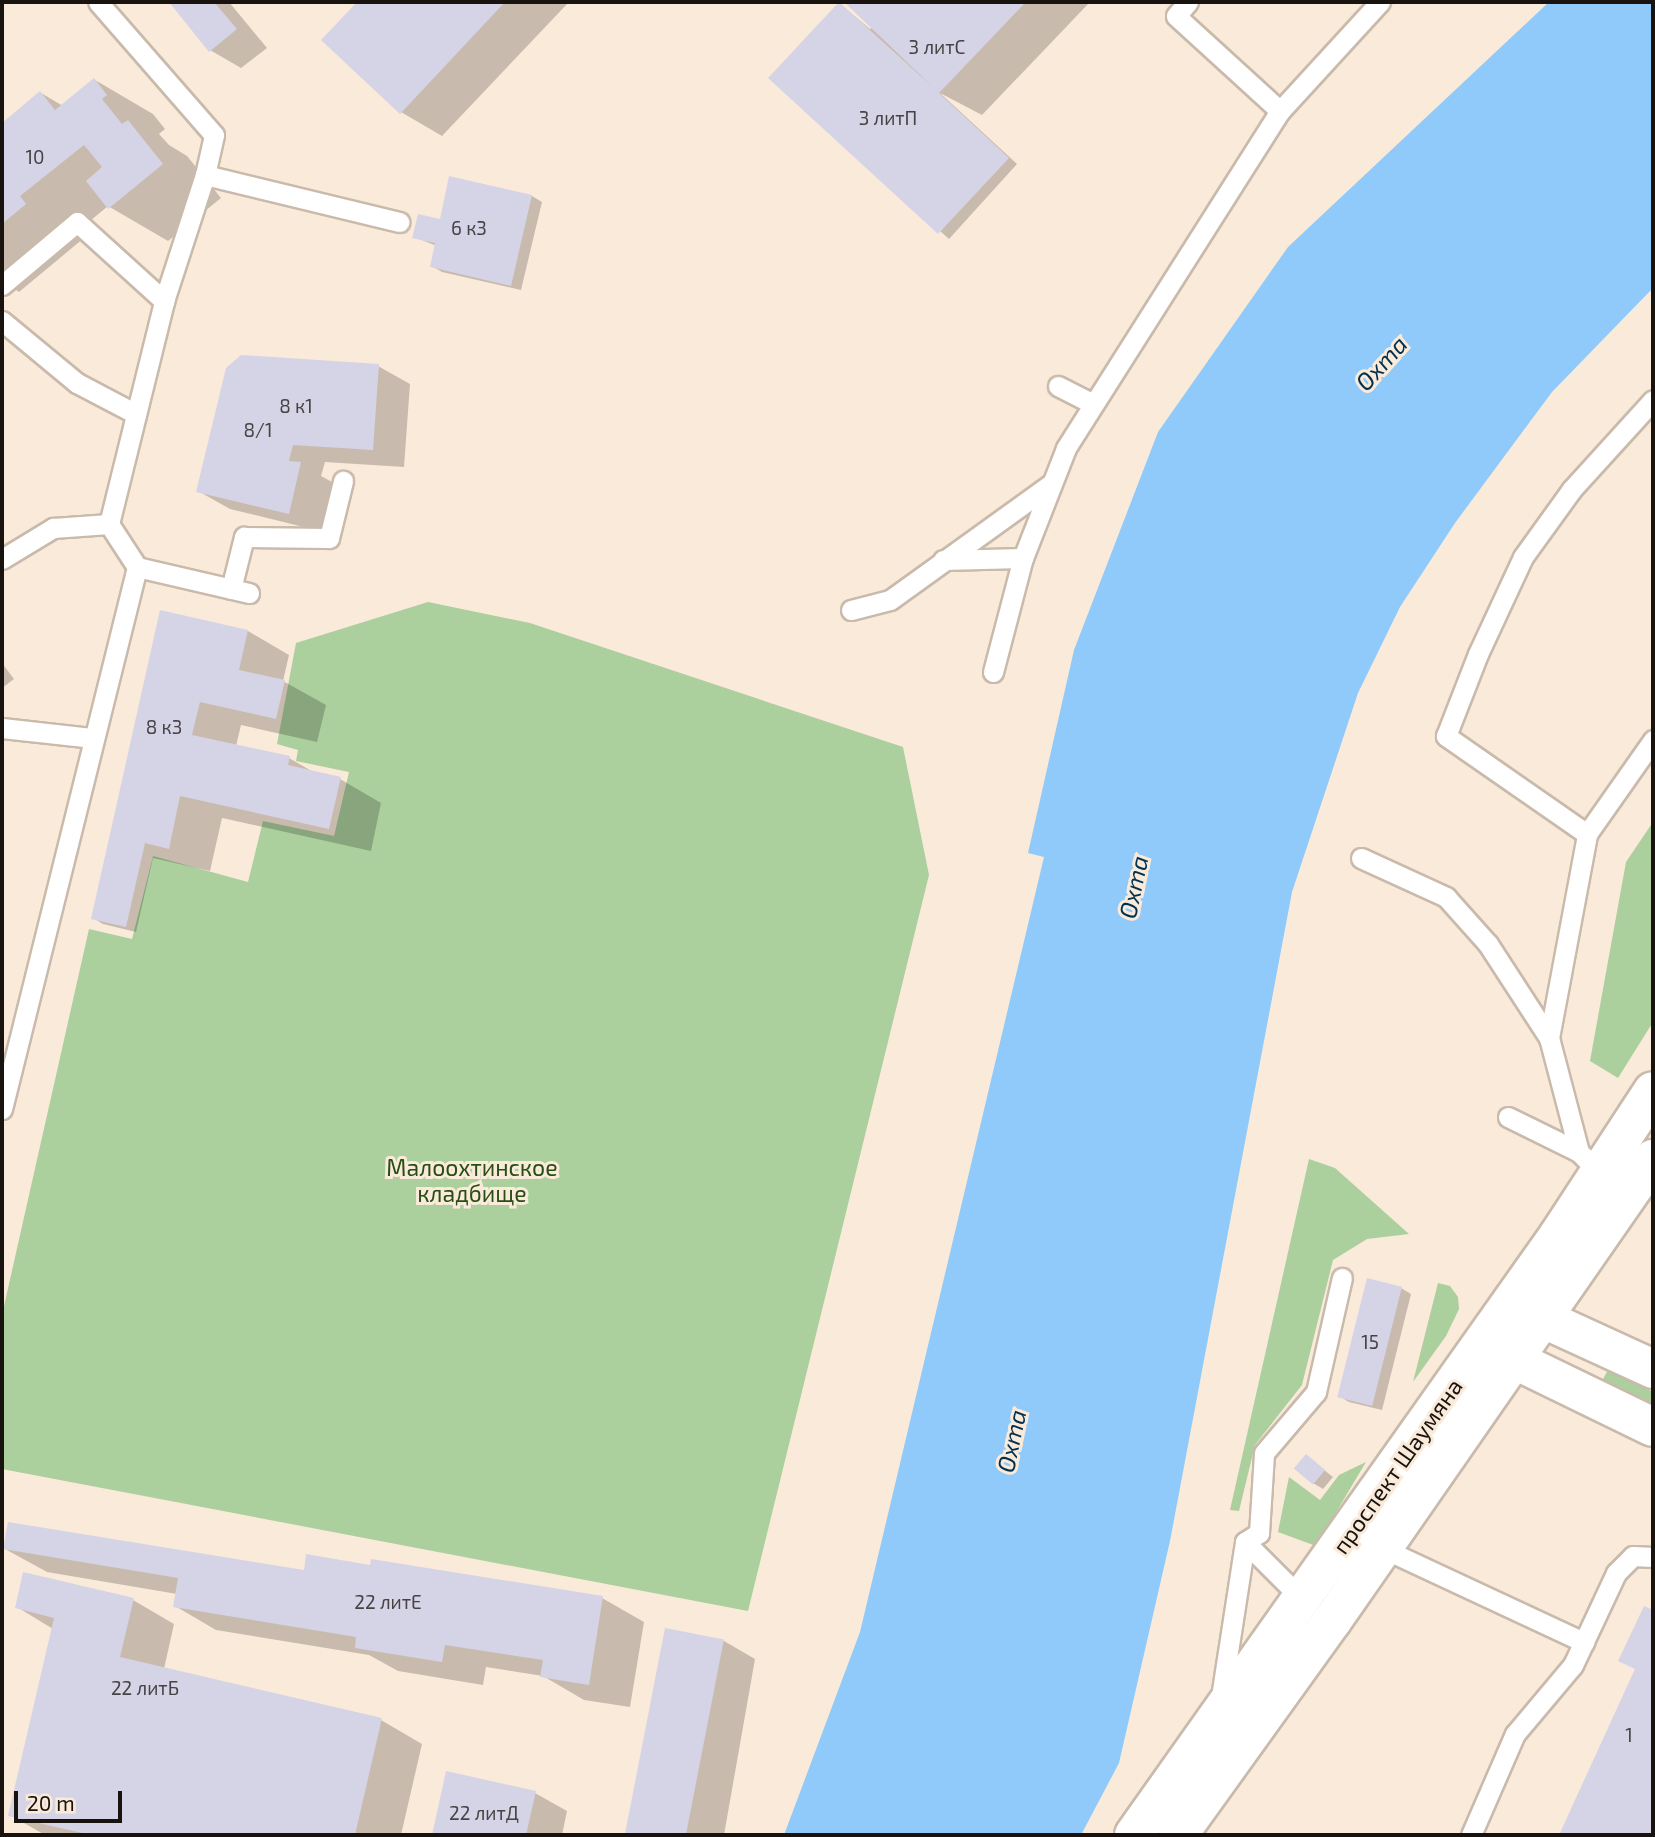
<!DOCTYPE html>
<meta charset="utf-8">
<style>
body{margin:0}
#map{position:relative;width:1655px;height:1837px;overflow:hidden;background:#faeada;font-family:"Exo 2",sans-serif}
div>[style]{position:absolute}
.green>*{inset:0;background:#abcf9d}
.water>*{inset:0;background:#8fcafa}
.shadow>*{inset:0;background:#0003}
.building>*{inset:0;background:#d5d3e6;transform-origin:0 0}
.roads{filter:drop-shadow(2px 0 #c9baab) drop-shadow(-2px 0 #c9baab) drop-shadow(0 2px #c9baab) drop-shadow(0 -2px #c9baab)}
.service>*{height:19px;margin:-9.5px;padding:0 9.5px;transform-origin:9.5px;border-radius:9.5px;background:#fff}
.minor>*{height:38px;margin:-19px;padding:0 19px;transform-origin:19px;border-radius:19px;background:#fff}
.tertiary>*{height:38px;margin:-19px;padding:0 19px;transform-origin:19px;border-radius:19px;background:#fff}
span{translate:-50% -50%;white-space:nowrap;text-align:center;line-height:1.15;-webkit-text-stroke:6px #faeada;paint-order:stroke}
.number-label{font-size:19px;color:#474344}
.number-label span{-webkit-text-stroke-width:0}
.park-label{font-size:23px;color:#274e14}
.street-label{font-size:23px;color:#18130e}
.water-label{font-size:24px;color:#01314f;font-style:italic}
.frame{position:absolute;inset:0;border:4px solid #18130e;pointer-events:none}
.scale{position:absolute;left:14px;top:1791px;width:108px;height:32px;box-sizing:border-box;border:4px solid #18130e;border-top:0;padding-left:9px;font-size:21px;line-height:24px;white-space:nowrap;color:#18130e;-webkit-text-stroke:5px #faeada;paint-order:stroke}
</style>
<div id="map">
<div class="green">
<i style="clip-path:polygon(428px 602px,530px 623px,903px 747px,929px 875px,748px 1611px,2px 1469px,2px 1315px,89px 929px,132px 939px,153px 856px,248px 882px,263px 821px,334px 836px,349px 772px,296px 761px,298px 750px,277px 744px,296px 643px)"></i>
<i style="clip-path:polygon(1653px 822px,1653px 1022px,1618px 1078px,1590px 1061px,1626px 862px)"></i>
<i style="clip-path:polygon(1309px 1159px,1335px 1168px,1409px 1234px,1367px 1239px,1333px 1260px,1302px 1385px,1255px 1445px,1239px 1511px,1230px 1510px)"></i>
<i style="clip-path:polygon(1438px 1283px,1450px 1286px,1458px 1297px,1459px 1309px,1446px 1336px,1413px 1382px)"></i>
<i style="clip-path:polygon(1608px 1370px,1653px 1392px,1653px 1405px,1602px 1381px)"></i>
<i style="clip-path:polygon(1366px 1462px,1316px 1546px,1278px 1532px,1289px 1477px,1320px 1500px,1339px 1475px)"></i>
</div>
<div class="water">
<i style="clip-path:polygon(1549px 2px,1653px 2px,1653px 288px,1552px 392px,1455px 523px,1400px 607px,1358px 693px,1292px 892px,1170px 1541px,1119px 1763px,1081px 1835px,784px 1835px,860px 1632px,1044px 857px,1028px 853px,1074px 650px,1158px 432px,1288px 247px)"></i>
</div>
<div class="shadow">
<i style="clip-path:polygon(171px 2px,229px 2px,267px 48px,241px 68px,210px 50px)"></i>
<i style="clip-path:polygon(359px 2px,569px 2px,442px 136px,401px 112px,324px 40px)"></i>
<i style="clip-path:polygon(847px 2px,1090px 2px,982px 115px,940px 93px,1017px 164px,949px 239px,770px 78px,839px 3px,870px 29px,873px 27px)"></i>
<i style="clip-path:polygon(95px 80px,153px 114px,165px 129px,159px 134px,169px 145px,187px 156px,221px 198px,168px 241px,108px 206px,78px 231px,84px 238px,19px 292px,10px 286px,2px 293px,2px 125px,41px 93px,63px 106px)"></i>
<i style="clip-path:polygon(532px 196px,542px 202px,521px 290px,442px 272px,432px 266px,437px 246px,414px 237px,441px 221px)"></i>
<i style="clip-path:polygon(378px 366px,410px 384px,404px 467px,325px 462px,321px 476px,332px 482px,320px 531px,230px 509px,198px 491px)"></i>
<i style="clip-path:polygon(161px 612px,248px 631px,289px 655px,283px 681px,326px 705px,317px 742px,241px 725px,236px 746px,289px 758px,315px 773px,340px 779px,381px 803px,371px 851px,222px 818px,210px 871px,153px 858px,136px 932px,103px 924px,93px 918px)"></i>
<i style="clip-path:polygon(2px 663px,14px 679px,2px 688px)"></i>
<i style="clip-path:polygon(1401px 1288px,1411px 1294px,1382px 1410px,1349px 1402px,1339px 1396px)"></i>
<i style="clip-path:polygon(1306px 1456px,1333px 1477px,1323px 1489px,1313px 1483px)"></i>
<i style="clip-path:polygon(5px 1549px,602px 1598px,644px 1622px,630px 1707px,584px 1700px,543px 1676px,486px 1667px,483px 1685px,398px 1671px,369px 1655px,216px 1630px,175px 1606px,177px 1594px,47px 1572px)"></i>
<i style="clip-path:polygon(133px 1600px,174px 1624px,164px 1669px,381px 1720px,422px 1744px,401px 1835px,45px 1835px,10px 1815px,53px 1629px,17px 1607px)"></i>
<i style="clip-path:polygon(1645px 1608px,1653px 1612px,1653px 1835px,1560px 1835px,1637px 1670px)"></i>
<i style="clip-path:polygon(667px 1630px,724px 1641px,755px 1659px,724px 1835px,630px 1835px)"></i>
<i style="clip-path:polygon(448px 1773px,535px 1793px,567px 1811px,562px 1835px,433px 1835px)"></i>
</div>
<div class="building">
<i style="clip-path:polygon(169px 2px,214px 2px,237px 29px,209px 52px)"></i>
<i style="clip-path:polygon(357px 2px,505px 2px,400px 114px,321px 40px)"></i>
<i style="clip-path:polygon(839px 2px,936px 90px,844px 2px,1026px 2px,939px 93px,1009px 158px,938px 234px,768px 78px)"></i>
<i style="clip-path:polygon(94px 78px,107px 95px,102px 99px,122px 124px,128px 120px,163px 164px,108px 209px,86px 181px,102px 167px,84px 145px,20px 196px,26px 204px,2px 224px,2px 123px,40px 91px,55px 110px)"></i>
<i style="clip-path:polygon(449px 176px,532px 195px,511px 286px,430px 267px,435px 243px,412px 238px,418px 214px,440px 219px)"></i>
<i style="clip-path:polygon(241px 355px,379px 364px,373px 450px,293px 445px,289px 461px,301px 462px,289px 514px,196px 492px,226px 368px)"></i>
<i style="clip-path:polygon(160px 610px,248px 630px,239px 670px,285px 680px,276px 719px,200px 702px,192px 735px,290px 756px,288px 765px,341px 777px,329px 829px,180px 796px,169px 849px,145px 843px,126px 927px,91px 919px)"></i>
<i style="left:1367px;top:1278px;width:36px;height:123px;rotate:14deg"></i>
<i style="left:1306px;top:1454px;width:25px;height:19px;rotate:40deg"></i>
<i style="clip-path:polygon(8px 1522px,304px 1570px,306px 1554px,370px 1565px,371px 1559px,603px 1596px,589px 1685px,540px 1677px,543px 1660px,445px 1645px,442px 1662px,355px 1648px,356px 1637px,173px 1607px,178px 1578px,3px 1549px)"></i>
<i style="clip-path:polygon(23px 1572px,134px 1598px,120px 1657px,382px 1718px,355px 1835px,91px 1835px,8px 1816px,54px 1618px,15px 1608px)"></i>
<i style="clip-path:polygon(1644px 1606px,1653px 1610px,1653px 1835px,1559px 1835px,1635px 1669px,1618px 1661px)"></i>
<i style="left:665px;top:1628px;width:60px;height:210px;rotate:11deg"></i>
<i style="clip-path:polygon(446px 1771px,536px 1791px,526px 1835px,432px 1835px)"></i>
</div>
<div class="roads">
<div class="service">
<i style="left:1188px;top:2px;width:18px;rotate:131deg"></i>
<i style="left:1176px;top:16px;width:141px;rotate:42.4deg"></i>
<i style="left:205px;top:175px;width:200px;rotate:13.6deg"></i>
<i style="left:2px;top:285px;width:98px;rotate:-40deg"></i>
<i style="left:77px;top:222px;width:118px;rotate:42.2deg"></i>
<i style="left:2px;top:321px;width:97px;rotate:39.6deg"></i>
<i style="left:77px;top:383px;width:67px;rotate:27.7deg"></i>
<i style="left:1058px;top:386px;width:39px;rotate:27deg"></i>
<i style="left:2px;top:559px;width:60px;rotate:-31.3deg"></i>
<i style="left:53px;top:528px;width:56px;rotate:-4.1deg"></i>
<i style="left:943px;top:560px;width:80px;rotate:-1.4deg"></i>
<i style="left:137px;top:567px;width:115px;rotate:13.1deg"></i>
<i style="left:231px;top:589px;width:54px;rotate:-76deg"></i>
<i style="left:244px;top:537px;width:85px;rotate:0.7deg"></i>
<i style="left:329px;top:538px;width:59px;rotate:-76.2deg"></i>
<i style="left:851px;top:610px;width:40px;rotate:-14.4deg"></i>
<i style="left:890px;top:600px;width:198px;rotate:-35.8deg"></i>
<i style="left:993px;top:672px;width:118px;rotate:-75.3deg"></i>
<i style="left:1023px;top:558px;width:118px;rotate:-68.6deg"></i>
<i style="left:1066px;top:448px;width:399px;rotate:-57.6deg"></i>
<i style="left:1280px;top:111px;width:148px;rotate:-47.5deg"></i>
<i style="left:2px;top:728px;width:92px;rotate:6.3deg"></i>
<i style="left:1587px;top:834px;width:172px;rotate:-145.2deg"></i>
<i style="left:1446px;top:736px;width:88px;rotate:-68.7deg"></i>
<i style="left:1478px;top:654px;width:107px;rotate:-65.1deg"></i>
<i style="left:1523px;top:557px;width:84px;rotate:-54.2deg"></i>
<i style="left:1572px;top:489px;width:120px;rotate:-47.7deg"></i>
<i style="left:1361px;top:858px;width:94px;rotate:24.6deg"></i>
<i style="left:1446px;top:897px;width:63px;rotate:48.2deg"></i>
<i style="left:1488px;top:944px;width:112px;rotate:57deg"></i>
<i style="left:2px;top:1109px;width:559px;rotate:-76.01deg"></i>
<i style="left:137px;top:567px;width:51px;rotate:-123.1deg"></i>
<i style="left:109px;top:524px;width:230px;rotate:-76.1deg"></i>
<i style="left:164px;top:301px;width:133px;rotate:-72deg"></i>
<i style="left:205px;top:175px;width:41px;rotate:-77.3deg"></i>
<i style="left:214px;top:135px;width:176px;rotate:-131.1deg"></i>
<i style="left:1508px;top:1117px;width:79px;rotate:26.2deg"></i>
<i style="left:1603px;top:1176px;width:34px;rotate:-135deg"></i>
<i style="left:1579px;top:1152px;width:118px;rotate:-104.7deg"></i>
<i style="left:1549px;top:1038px;width:208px;rotate:-79.4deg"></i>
<i style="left:1587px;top:834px;width:115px;rotate:-54.9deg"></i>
<i style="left:1245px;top:1542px;width:86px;rotate:45deg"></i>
<i style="left:1382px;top:1548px;width:223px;rotate:25deg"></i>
<i style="left:1221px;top:1697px;width:157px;rotate:-81.2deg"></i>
<i style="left:1245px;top:1542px;width:17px;rotate:-33deg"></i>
<i style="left:1259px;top:1533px;width:80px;rotate:-86.4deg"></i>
<i style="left:1264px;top:1453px;width:80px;rotate:-49.6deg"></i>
<i style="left:1316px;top:1392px;width:117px;rotate:-77.2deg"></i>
<i style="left:1471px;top:1835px;width:110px;rotate:-66.5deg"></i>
<i style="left:1515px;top:1734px;width:90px;rotate:-50deg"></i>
<i style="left:1573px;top:1665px;width:102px;rotate:-64.9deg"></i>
<i style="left:1616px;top:1573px;width:24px;rotate:-45deg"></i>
<i style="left:1633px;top:1556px;width:20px;rotate:3deg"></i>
</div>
<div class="minor">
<i style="left:1653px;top:1369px;width:120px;rotate:-155.4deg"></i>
<i style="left:1544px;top:1319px;width:44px;rotate:180deg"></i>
<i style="left:1500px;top:1319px;width:44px;rotate:69.9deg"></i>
<i style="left:1515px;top:1360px;width:153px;rotate:25.9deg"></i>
</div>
<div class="tertiary">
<i style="left:1134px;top:1835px;width:734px;rotate:-54.71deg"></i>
<i style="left:1558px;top:1236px;width:173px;rotate:-56.8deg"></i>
<i style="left:1178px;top:1835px;width:264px;rotate:-54.3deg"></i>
<i style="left:1332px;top:1621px;width:563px;rotate:-55.21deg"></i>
</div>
</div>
<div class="number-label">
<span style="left:937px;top:47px">3 литС</span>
<span style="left:888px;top:118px">3 литП</span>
<span style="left:35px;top:157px">10</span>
<span style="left:469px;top:228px">6 к3</span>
<span style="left:296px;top:406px">8 к1</span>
<span style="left:258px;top:430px">8/1</span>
<span style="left:164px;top:727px">8 к3</span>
<span style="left:1370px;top:1342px">15</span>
<span style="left:388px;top:1602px">22 литЕ</span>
<span style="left:145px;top:1688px">22 литБ</span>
<span style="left:1629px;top:1735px">1</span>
<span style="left:484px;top:1813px">22 литД</span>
</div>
<div class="park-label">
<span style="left:472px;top:1180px">Малоохтинское<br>кладбище</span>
</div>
<div class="street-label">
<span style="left:1397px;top:1466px;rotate:-55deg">проспект Шаумяна</span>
</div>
<div class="water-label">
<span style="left:1381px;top:363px;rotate:-48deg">Охта</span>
<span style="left:1133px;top:887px;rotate:-78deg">Охта</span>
<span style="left:1011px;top:1441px;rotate:-78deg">Охта</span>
</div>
<div class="frame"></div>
<div class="scale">20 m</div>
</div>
